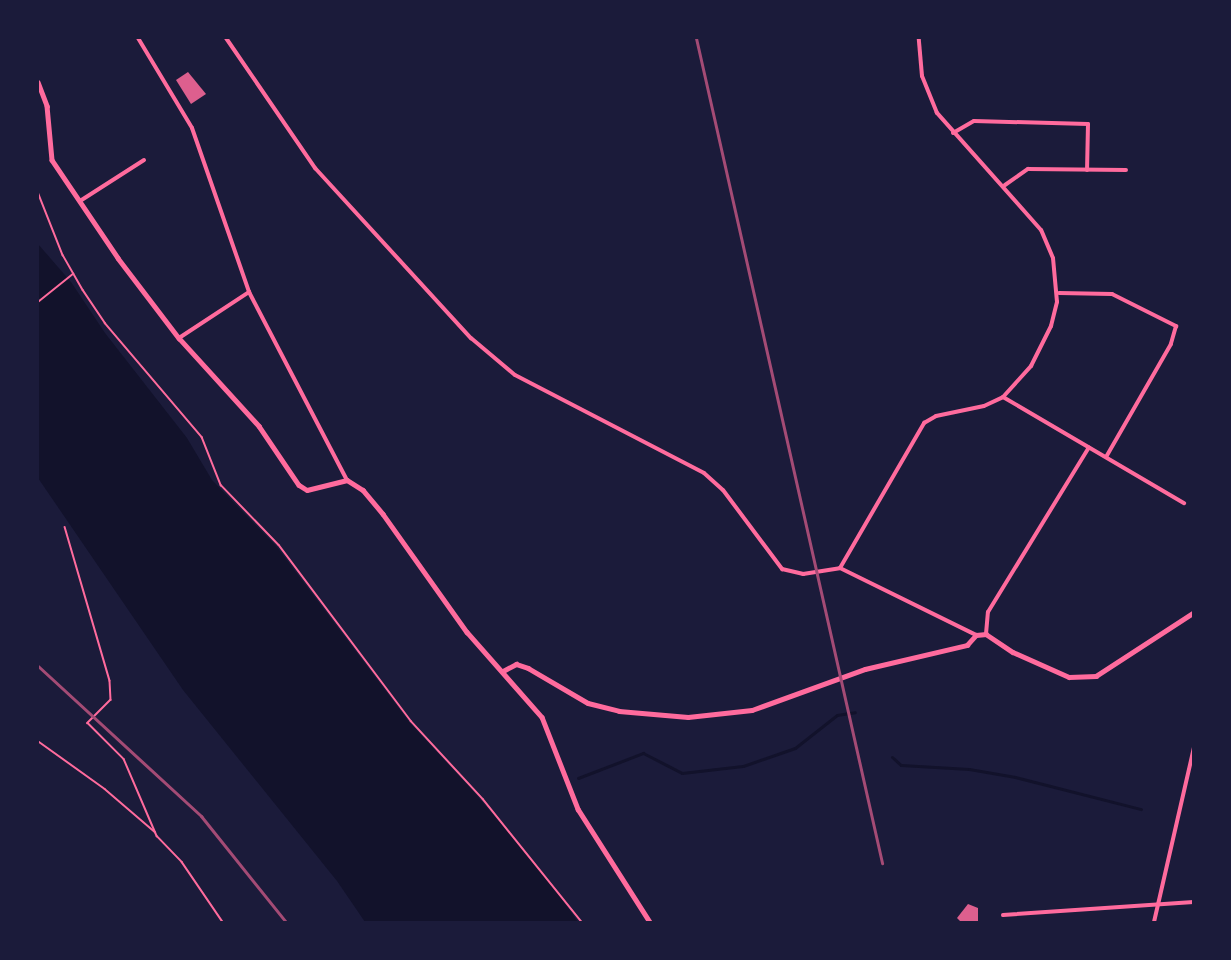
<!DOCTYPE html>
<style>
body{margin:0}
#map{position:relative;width:1231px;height:960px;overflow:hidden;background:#1b1b3a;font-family:"Public Sans",sans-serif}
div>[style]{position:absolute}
.water>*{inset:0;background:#12122b}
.stream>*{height:3px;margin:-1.5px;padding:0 1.5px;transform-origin:1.5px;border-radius:1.5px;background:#12122b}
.building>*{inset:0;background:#dd5f8e}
.path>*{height:1.5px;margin:-0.75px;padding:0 0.75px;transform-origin:0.75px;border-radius:0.75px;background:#ff6b9d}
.minor>*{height:4px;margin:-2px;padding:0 2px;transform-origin:2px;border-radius:2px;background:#ff6b9d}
.tertiary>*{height:4.5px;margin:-2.25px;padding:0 2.25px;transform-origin:2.25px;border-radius:2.25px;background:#ff6b9d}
.rail>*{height:3px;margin:-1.5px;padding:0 1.5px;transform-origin:1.5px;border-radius:1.5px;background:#a44b75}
span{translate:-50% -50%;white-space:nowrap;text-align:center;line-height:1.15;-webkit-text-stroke:5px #1b1b3a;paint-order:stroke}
.frame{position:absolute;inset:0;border:39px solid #1b1b3a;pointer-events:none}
</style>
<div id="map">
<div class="water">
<i style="clip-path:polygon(38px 244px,71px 282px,105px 333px,187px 438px,212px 480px,277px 547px,410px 723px,473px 791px,547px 878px,578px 922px,365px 922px,337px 881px,183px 690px,38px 478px)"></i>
</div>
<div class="stream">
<i style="left:892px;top:757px;width:12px;rotate:42deg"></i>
<i style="left:901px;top:765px;width:68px;rotate:3.4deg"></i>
<i style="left:969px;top:769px;width:47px;rotate:9.9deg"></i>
<i style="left:1015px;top:777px;width:130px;rotate:14.3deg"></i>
<i style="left:578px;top:778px;width:70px;rotate:-21deg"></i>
<i style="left:643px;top:753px;width:44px;rotate:27.1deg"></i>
<i style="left:682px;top:773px;width:61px;rotate:-6.5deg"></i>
<i style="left:743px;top:766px;width:55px;rotate:-19.1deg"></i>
<i style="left:795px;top:748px;width:53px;rotate:-38.2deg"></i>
<i style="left:837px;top:715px;width:18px;rotate:-9deg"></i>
</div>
<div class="building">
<i style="clip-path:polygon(188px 72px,206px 94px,191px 104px,176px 80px)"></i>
<i style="clip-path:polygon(968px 904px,978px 908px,978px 922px,961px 922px,957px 918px)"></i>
</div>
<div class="path">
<i style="left:38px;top:192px;width:68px;rotate:68.4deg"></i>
<i style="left:63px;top:255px;width:40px;rotate:60.3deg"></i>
<i style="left:83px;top:290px;width:40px;rotate:56deg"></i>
<i style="left:105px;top:323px;width:150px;rotate:49.6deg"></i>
<i style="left:202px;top:437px;width:52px;rotate:68.4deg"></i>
<i style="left:221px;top:485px;width:83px;rotate:46deg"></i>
<i style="left:279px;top:545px;width:220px;rotate:53.1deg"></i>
<i style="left:411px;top:721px;width:106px;rotate:47.3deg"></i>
<i style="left:483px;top:799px;width:158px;rotate:51.2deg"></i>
<i style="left:38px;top:302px;width:45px;rotate:-38.7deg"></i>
<i style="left:65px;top:527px;width:160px;rotate:73.7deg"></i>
<i style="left:110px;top:681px;width:19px;rotate:87deg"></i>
<i style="left:111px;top:700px;width:33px;rotate:135deg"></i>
<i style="left:88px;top:723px;width:51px;rotate:45deg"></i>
<i style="left:124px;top:759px;width:84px;rotate:66.8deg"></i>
<i style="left:38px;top:741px;width:82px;rotate:35.6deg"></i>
<i style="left:105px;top:789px;width:66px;rotate:40.7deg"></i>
<i style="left:157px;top:836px;width:36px;rotate:46deg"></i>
<i style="left:182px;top:862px;width:73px;rotate:55.7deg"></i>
<i style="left:38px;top:921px;width:1px;rotate:90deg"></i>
</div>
<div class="minor">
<i style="left:138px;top:38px;width:105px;rotate:59deg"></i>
<i style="left:192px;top:128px;width:174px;rotate:70.8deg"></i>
<i style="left:249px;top:292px;width:212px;rotate:62.5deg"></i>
<i style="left:226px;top:38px;width:158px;rotate:55.6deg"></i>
<i style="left:315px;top:168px;width:231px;rotate:47.5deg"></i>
<i style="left:471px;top:338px;width:57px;rotate:40.1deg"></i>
<i style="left:515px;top:375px;width:213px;rotate:27.4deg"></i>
<i style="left:704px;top:473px;width:25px;rotate:42deg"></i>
<i style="left:723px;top:490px;width:99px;rotate:53.2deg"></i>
<i style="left:782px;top:569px;width:22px;rotate:13deg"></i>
<i style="left:803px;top:574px;width:37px;rotate:-9deg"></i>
<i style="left:840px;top:568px;width:152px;rotate:26.2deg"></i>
<i style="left:953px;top:133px;width:24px;rotate:-30deg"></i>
<i style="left:974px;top:121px;width:114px;rotate:1.5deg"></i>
<i style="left:1088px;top:124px;width:46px;rotate:91.2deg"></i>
<i style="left:1005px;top:185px;width:28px;rotate:-35deg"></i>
<i style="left:1028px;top:169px;width:98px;rotate:0.6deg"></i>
<i style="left:80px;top:201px;width:76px;rotate:-32.6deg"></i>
<i style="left:1059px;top:293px;width:53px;rotate:1.1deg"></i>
<i style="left:1112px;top:294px;width:72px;rotate:26.6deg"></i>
<i style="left:1176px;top:326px;width:19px;rotate:106deg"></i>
<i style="left:1171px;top:344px;width:130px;rotate:119.9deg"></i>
<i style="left:179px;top:338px;width:84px;rotate:-33.3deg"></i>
<i style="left:1003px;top:397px;width:210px;rotate:30.4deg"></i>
<i style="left:840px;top:568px;width:168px;rotate:-59.9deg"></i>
<i style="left:924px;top:423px;width:14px;rotate:-30deg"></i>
<i style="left:936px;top:416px;width:49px;rotate:-11.8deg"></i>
<i style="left:984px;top:406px;width:21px;rotate:-25deg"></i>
<i style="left:1003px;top:397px;width:42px;rotate:-47.9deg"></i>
<i style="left:1031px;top:366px;width:45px;rotate:-63.4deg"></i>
<i style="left:1051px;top:326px;width:25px;rotate:-76deg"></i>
<i style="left:1057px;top:302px;width:44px;rotate:-95.2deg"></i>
<i style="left:1053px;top:258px;width:30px;rotate:-113deg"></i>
<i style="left:1041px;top:230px;width:157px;rotate:-131.6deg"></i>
<i style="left:937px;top:113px;width:40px;rotate:-112deg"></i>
<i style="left:922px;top:76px;width:38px;rotate:-95deg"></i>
<i style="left:986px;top:634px;width:22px;rotate:-85deg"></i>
<i style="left:988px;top:612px;width:193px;rotate:-58.5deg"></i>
<i style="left:1003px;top:915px;width:191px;rotate:-3.9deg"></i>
<i style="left:1154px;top:922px;width:180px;rotate:-77.1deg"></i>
</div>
<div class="tertiary">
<i style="left:38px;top:82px;width:26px;rotate:69deg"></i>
<i style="left:47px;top:106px;width:54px;rotate:84.7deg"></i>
<i style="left:52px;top:160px;width:118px;rotate:56deg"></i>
<i style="left:118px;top:258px;width:101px;rotate:52.7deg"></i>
<i style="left:179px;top:338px;width:119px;rotate:47.7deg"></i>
<i style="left:259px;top:426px;width:71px;rotate:55.9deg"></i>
<i style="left:299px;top:485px;width:9px;rotate:32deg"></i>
<i style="left:307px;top:490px;width:41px;rotate:-14deg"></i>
<i style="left:347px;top:480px;width:19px;rotate:32deg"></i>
<i style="left:363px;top:490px;width:31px;rotate:50deg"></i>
<i style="left:383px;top:514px;width:145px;rotate:54.6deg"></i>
<i style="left:467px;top:632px;width:113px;rotate:48.6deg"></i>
<i style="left:542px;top:717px;width:99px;rotate:68.6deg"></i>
<i style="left:578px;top:809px;width:134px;rotate:57.5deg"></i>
<i style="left:503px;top:671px;width:15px;rotate:-28deg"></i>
<i style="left:516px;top:664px;width:13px;rotate:18deg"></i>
<i style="left:528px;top:668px;width:69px;rotate:30.3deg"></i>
<i style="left:588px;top:703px;width:32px;rotate:14deg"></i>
<i style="left:619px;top:711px;width:69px;rotate:5deg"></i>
<i style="left:688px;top:717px;width:64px;rotate:-6.2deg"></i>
<i style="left:752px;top:710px;width:120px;rotate:-19.9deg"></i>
<i style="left:865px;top:669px;width:105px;rotate:-13.2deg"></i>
<i style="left:967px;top:645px;width:13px;rotate:-48deg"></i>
<i style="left:976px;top:635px;width:10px;rotate:-6deg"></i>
<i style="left:986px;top:634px;width:32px;rotate:34deg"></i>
<i style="left:1013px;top:652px;width:61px;rotate:24.1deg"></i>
<i style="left:1069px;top:677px;width:27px;rotate:-2deg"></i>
<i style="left:1096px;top:676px;width:117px;rotate:-33.1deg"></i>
</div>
<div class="rail">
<i style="left:696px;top:38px;width:846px;rotate:77.29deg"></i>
<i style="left:38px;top:666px;width:222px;rotate:42.6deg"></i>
<i style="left:201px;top:816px;width:136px;rotate:51.3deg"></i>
</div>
<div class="frame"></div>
</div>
